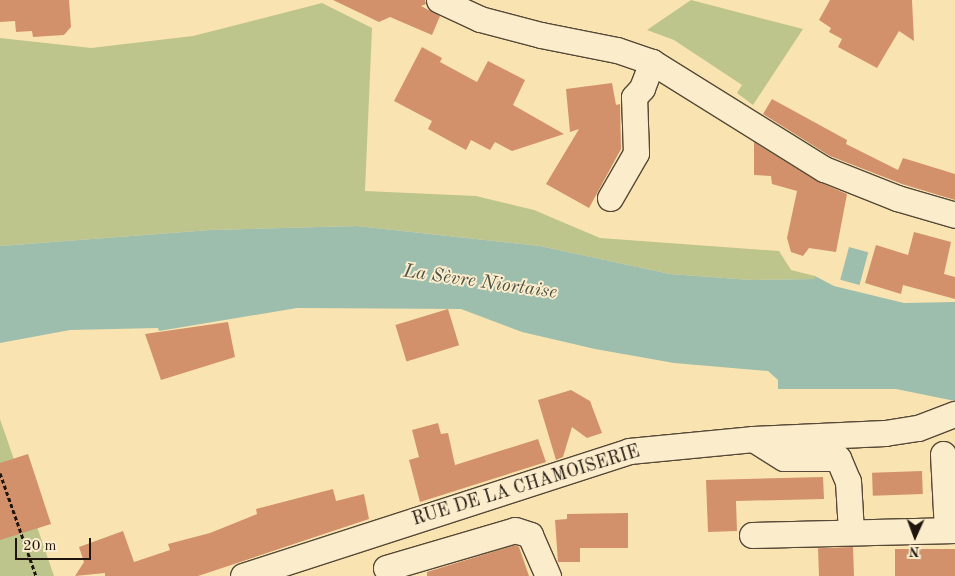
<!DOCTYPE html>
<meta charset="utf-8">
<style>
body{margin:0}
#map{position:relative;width:955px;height:576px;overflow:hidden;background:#f9e4b1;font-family:"Old Standard TT",serif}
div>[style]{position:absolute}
.green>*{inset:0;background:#bdc48c}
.water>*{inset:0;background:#9ebead;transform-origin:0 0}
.building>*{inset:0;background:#d2916a;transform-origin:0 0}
.path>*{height:3px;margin-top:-1.5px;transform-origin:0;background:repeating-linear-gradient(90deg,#1f150e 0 4px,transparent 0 6.5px)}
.roads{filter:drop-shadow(1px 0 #564937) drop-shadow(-1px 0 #564937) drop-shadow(0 1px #564937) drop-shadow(0 -1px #564937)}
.minor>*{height:25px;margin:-12.5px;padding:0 12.5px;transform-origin:12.5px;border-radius:12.5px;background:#fbedcc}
span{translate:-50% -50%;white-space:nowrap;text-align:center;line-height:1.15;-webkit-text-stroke:4px #fbedcc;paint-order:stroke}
.street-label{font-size:18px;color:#1f150e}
.water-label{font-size:19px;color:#4b5046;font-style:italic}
.north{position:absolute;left:890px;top:511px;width:50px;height:50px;-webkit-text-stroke:4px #fbedcc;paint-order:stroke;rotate:182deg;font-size:14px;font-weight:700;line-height:20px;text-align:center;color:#1f150e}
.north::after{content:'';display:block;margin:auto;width:18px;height:22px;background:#1f150e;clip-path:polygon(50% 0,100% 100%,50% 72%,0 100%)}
.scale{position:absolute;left:15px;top:538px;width:76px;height:22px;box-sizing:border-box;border:2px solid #1f150e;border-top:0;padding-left:6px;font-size:15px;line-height:18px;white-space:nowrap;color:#1f150e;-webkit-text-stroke:4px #fbedcc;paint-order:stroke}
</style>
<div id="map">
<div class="green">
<i style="clip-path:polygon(691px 0,803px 29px,753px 105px,737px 93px,742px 85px,674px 40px,647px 30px)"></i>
<i style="clip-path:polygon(322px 3px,372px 28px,365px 191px,476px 196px,534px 210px,600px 238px,779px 251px,791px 270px,815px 276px,815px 279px,752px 280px,670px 274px,540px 246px,357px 226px,210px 230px,0 246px,0 38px,91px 48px,193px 36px)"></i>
<i style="clip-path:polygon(0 419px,54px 576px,0 576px)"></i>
</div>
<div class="water">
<i style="clip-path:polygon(357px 226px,540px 246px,670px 274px,752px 280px,815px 279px,815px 276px,834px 286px,904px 303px,955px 302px,955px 401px,896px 389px,778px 389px,778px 380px,768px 371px,674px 363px,595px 349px,522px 332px,461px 309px,297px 308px,159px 331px,158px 328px,70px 330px,0 343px,0 246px,210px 230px)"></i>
<i style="left:849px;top:247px;width:20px;height:34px;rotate:15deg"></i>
</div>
<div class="building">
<i style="clip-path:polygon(0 0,69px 0,71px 27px,64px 35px,33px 37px,32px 31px,16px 32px,15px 21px,0 22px)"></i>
<i style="clip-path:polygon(333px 0,425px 0,426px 4px,421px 6px,440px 16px,432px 35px,390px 17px,379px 22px)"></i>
<i style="clip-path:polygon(830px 0,912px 0,914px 41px,899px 31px,877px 68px,838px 47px,842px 39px,829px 32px,831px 28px,819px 20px)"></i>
<i style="clip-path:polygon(422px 47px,442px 58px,440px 62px,477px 82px,488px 61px,525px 80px,513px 105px,564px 134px,512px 151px,495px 142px,490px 150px,471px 140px,466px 150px,428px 129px,432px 121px,394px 101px)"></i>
<i style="clip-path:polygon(612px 83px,616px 105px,620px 104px,621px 149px,589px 208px,546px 184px,579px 129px,570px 132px,566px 89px)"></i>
<i style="clip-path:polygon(772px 99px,847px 140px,846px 144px,898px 170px,903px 158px,955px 174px,955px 200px,902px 184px,830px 156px,763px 114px)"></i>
<i style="clip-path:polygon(754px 142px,817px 181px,847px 194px,836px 252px,809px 248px,803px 256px,791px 252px,787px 238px,797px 191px,772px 184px,771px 176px,754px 175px)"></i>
<i style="clip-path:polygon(914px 232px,951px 242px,944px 274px,955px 277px,955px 299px,903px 285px,901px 294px,865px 283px,876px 245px,908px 255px)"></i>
<i style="left:448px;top:309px;width:38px;height:55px;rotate:73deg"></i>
<i style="clip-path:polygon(228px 322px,235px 357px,161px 380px,145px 334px)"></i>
<i style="clip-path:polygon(571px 390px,590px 401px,602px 433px,587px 438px,572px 427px,563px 457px,556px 460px,538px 400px)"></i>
<i style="clip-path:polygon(438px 423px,441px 434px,448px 433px,455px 465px,538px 439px,546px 462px,420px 502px,409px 460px,419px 457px,412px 430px)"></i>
<i style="clip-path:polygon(28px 454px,51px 524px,0 540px,0 463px)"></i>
<i style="left:922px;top:471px;width:23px;height:50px;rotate:88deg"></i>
<i style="clip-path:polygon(823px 477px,824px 499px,736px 501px,737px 531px,708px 532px,706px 480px)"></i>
<i style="clip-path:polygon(333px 489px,336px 501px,364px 494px,369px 519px,198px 576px,105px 576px,105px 573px,75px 576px,84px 562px,79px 547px,123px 531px,134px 562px,170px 550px,168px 544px,210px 533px,257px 514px,256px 509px)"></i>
<i style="clip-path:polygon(628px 513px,628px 548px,580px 548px,580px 562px,558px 562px,555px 520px,567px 519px,567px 514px)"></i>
<i style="clip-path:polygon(515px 545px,519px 547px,529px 576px,427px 576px,427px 572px)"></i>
<i style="left:853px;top:547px;width:29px;height:35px;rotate:88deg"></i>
<i style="left:955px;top:549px;width:27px;height:60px;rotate:90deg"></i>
</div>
<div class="path">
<i style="left:0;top:473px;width:109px;rotate:70.7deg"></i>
</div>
<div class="roads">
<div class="minor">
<i style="left:439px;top:0;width:45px;rotate:24.9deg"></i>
<i style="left:480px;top:19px;width:63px;rotate:14.7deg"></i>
<i style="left:541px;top:35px;width:77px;rotate:11.2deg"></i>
<i style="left:617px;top:50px;width:37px;rotate:19deg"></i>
<i style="left:652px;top:62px;width:203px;rotate:31.9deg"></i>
<i style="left:824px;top:169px;width:79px;rotate:21.7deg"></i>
<i style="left:897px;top:198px;width:60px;rotate:16.3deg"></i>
<i style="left:610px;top:198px;width:52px;rotate:-60deg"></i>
<i style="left:636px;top:153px;width:56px;rotate:-92deg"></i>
<i style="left:634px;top:97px;width:12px;rotate:-48deg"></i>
<i style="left:642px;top:88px;width:28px;rotate:-69deg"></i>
<i style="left:753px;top:439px;width:36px;rotate:32deg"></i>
<i style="left:784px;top:458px;width:54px"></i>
<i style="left:838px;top:458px;width:25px;rotate:67deg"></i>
<i style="left:848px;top:481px;width:51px;rotate:86.6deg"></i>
<i style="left:943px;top:454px;width:76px;rotate:87deg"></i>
<i style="left:752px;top:535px;width:203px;rotate:-1.4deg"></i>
<i style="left:386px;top:568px;width:134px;rotate:-16.4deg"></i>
<i style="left:515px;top:530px;width:16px;rotate:18deg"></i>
<i style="left:530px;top:535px;width:45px;rotate:66.3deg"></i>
<i style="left:243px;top:576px;width:406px;rotate:-17.9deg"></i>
<i style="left:629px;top:451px;width:125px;rotate:-5.5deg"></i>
<i style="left:753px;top:439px;width:132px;rotate:-2.6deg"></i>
<i style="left:885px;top:433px;width:33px;rotate:-9deg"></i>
<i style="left:918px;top:428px;width:40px;rotate:-21deg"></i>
</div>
</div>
<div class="street-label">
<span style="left:526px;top:486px;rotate:-17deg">RUE DE LA CHAMOISERIE</span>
</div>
<div class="water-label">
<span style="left:480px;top:283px;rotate:8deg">La Sèvre Niortaise</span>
</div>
<div class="north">N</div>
<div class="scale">20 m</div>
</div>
